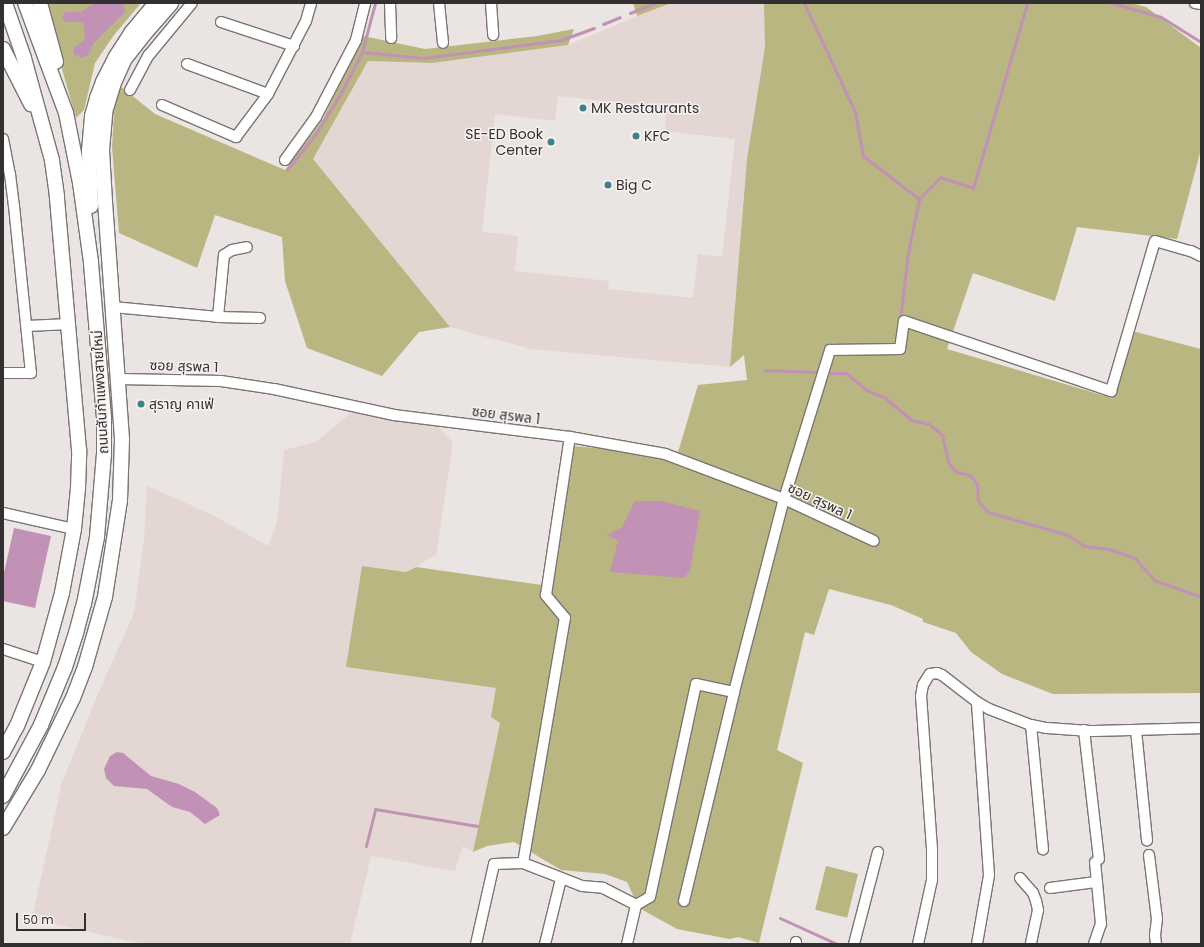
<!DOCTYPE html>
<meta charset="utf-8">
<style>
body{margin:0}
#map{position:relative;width:1204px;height:947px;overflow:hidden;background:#eae4e2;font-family:Poppins,"Noto Sans Thai",sans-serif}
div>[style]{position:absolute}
.built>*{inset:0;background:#e4d6d2}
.green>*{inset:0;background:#b9b681;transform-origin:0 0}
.water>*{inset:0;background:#c192b6}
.stream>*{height:3px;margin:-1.5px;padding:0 1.5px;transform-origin:1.5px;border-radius:1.5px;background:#c192b6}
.roads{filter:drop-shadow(1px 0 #7a7573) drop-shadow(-1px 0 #7a7573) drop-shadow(0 1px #7a7573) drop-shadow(0 -1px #7a7573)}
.minor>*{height:10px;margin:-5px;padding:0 5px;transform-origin:5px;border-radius:5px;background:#fff}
.secondary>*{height:14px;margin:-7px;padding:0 7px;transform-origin:7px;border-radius:7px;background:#fff}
.dots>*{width:11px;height:11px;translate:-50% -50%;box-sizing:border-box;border:2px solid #f7f2f0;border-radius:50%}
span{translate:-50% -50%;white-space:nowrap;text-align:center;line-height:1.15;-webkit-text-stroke:3px #f7f2f0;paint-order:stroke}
.poi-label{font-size:14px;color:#323030}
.left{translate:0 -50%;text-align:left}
.right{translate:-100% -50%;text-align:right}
.street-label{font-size:14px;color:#323030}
.frame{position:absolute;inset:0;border:4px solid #323030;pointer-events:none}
.scale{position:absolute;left:16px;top:913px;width:70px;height:18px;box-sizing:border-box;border:2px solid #323030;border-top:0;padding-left:5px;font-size:12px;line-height:14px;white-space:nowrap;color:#323030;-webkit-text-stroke:3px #f7f2f0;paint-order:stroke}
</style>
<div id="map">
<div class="built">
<i style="clip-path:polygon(evenodd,671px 3px,764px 3px,765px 47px,747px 159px,730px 367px,531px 349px,450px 327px,312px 159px,367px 61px,432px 63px,568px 45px,637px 16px,671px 3px,558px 96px,667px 108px,665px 131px,735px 139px,722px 257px,698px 254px,693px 298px,608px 289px,609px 281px,515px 271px,518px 236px,482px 232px,495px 114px,555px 121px,558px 96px)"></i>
<i style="clip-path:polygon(352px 412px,438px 426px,453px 443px,436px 555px,406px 572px,362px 566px,347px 667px,497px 688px,491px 716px,500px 722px,473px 852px,463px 846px,455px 871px,371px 856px,350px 944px,143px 944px,32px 919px,62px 782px,101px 687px,134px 613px,144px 540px,147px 486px,211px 514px,268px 546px,277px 522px,284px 450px,316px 442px)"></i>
</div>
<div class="green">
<i style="clip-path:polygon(43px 3px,141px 3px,114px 35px,95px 63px,84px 110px,76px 118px)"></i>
<i style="clip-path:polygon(633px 3px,671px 3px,637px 16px)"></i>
<i style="clip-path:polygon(764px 3px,1131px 3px,1146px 7px,1201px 48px,1201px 149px,1177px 239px,1077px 227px,1055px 301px,973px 273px,947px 349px,1112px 398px,1132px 331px,1201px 349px,1201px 693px,1053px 694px,1002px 674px,971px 652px,956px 633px,923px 622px,923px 619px,891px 605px,829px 589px,814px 635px,805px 632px,777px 750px,803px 763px,759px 943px,738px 937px,730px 939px,677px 929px,639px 908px,627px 882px,605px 874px,561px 870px,514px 842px,487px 846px,473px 852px,500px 723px,491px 717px,496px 688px,346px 667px,362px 566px,406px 572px,416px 567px,549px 586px,573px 446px,620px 450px,645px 454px,673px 463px,679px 449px,698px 385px,747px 380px,744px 355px,730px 367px,747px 159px,765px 47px)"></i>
<i style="clip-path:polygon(574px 29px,568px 45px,432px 63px,368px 61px,313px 159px,450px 327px,419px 332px,382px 376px,307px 348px,285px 281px,282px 237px,215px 215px,197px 268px,119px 233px,112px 147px,114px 112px,120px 86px,155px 114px,285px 170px,323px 119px,363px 36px,425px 49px,537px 36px)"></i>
<i style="left:826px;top:866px;width:33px;height:45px;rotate:14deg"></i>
</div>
<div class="water">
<i style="clip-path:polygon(94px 3px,123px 3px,125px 12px,93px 44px,88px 55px,82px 58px,73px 54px,74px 47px,83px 42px,85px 34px,83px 29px,85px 24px,80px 22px,65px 22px,62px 17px,66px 12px,81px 12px)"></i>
<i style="clip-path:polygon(635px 501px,661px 501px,700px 511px,690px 571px,684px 578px,610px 572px,618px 540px,607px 535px,622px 527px)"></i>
<i style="clip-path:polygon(14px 528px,51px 536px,35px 608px,3px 601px,3px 577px)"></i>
<i style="clip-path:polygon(117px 752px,123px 753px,151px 776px,179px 784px,195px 792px,217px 808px,220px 815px,205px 824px,190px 812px,172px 807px,147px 789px,114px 786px,106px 778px,104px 769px,110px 756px)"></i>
</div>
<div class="stream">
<i style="left:804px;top:3px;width:120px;rotate:64.9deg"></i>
<i style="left:855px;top:112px;width:45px;rotate:79.7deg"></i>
<i style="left:863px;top:156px;width:71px;rotate:37.5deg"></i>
<i style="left:919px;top:199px;width:55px;rotate:101.5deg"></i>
<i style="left:908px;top:253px;width:67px;rotate:96.8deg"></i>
<i style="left:1112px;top:3px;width:51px;rotate:15.9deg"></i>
<i style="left:1161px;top:17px;width:47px;rotate:32deg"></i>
<i style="left:630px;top:13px;width:27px;rotate:-22deg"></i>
<i style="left:603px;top:24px;width:18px;rotate:-22deg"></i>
<i style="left:362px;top:52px;width:62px;rotate:5.5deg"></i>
<i style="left:424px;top:58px;width:138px;rotate:-7.5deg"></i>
<i style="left:561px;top:40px;width:35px;rotate:-20deg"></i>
<i style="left:287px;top:170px;width:45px;rotate:-51.3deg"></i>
<i style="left:315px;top:135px;width:49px;rotate:-58.2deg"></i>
<i style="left:341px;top:93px;width:46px;rotate:-62.9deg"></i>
<i style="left:362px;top:52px;width:51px;rotate:-75.1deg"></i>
<i style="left:919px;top:199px;width:30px;rotate:-46deg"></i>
<i style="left:940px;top:177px;width:35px;rotate:18deg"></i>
<i style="left:973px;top:188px;width:193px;rotate:-73.7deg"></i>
<i style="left:764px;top:370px;width:52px;rotate:2.2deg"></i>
<i style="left:831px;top:373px;width:15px"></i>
<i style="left:846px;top:373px;width:26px;rotate:40deg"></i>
<i style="left:866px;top:390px;width:19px;rotate:21deg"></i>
<i style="left:884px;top:397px;width:35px;rotate:40deg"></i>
<i style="left:911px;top:420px;width:18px;rotate:13deg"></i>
<i style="left:929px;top:424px;width:17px;rotate:40deg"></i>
<i style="left:942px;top:435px;width:28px;rotate:77deg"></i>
<i style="left:948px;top:462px;width:13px;rotate:51deg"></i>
<i style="left:956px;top:472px;width:14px;rotate:12deg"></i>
<i style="left:970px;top:475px;width:11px;rotate:52deg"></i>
<i style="left:977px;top:484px;width:17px;rotate:87deg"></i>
<i style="left:978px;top:501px;width:15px;rotate:48deg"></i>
<i style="left:988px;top:512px;width:83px;rotate:16deg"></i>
<i style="left:1068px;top:535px;width:19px;rotate:35deg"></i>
<i style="left:1084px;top:546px;width:25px;rotate:7deg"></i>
<i style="left:1109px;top:549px;width:28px;rotate:19deg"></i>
<i style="left:1135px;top:558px;width:29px;rotate:49deg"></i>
<i style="left:1154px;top:580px;width:50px;rotate:19.9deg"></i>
<i style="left:366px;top:846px;width:38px;rotate:-76deg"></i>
<i style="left:375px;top:809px;width:104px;rotate:9.4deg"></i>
<i style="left:780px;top:918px;width:63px;rotate:24.5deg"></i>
</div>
<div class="roads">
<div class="minor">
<i style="left:390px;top:3px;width:35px;rotate:88deg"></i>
<i style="left:439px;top:3px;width:40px;rotate:84.3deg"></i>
<i style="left:491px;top:3px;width:32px;rotate:86deg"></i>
<i style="left:1195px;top:3px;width:6px;rotate:9deg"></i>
<i style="left:221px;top:22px;width:77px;rotate:18.2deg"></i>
<i style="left:187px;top:64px;width:86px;rotate:20.3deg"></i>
<i style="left:130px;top:90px;width:40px;rotate:-62deg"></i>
<i style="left:149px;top:55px;width:67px;rotate:-50.4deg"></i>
<i style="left:162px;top:105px;width:81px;rotate:23.4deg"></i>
<i style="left:236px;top:137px;width:54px;rotate:-53.3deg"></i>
<i style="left:268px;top:94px;width:82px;rotate:-62.5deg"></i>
<i style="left:306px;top:21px;width:19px;rotate:-74deg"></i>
<i style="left:3px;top:139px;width:36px;rotate:79deg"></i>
<i style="left:10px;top:174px;width:32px;rotate:83deg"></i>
<i style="left:14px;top:206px;width:168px;rotate:84.2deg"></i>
<i style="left:31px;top:373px;width:28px;rotate:180deg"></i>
<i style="left:285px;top:160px;width:53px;rotate:-54.2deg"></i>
<i style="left:316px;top:117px;width:87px;rotate:-62.5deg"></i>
<i style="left:356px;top:40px;width:38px;rotate:-76deg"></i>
<i style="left:113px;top:307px;width:105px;rotate:5.4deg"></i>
<i style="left:218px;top:317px;width:42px;rotate:1.4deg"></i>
<i style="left:218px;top:317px;width:62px;rotate:-84.5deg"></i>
<i style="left:224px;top:255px;width:9px;rotate:-32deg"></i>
<i style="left:232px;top:250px;width:15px;rotate:-11deg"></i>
<i style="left:27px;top:326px;width:42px;rotate:-2.7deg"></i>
<i style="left:119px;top:379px;width:102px;rotate:1.1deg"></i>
<i style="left:221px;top:381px;width:54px;rotate:8.6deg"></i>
<i style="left:274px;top:389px;width:123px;rotate:12.2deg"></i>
<i style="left:394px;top:415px;width:177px;rotate:7.1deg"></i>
<i style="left:570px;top:437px;width:97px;rotate:10.1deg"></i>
<i style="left:665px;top:454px;width:127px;rotate:20.7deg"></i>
<i style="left:784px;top:499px;width:99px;rotate:25deg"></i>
<i style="left:3px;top:513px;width:73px;rotate:12.7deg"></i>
<i style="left:3px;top:649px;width:42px;rotate:18deg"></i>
<i style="left:1031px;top:725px;width:125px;rotate:84.5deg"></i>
<i style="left:1084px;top:730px;width:130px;rotate:83.4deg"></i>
<i style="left:1136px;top:730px;width:111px;rotate:84.3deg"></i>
<i style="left:1149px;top:855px;width:64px;rotate:82.9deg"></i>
<i style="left:1157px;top:919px;width:16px;rotate:97deg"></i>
<i style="left:1155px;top:935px;width:9px;rotate:84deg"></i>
<i style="left:523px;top:863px;width:249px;rotate:-80.3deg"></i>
<i style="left:565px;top:618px;width:30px;rotate:-130deg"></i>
<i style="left:546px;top:595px;width:160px;rotate:-81.4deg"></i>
<i style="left:1020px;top:878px;width:20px;rotate:49deg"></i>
<i style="left:1033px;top:893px;width:9px;rotate:69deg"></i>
<i style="left:1036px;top:901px;width:9px;rotate:77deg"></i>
<i style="left:1038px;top:910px;width:35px;rotate:102deg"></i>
<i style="left:1050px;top:888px;width:46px;rotate:-7.4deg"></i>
<i style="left:684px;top:901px;width:215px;rotate:-76.5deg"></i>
<i style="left:734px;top:692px;width:199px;rotate:-75.5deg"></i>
<i style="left:784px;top:499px;width:156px;rotate:-72.8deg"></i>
<i style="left:830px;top:350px;width:70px;rotate:-0.8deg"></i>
<i style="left:900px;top:349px;width:28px;rotate:-82deg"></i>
<i style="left:904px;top:321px;width:219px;rotate:18.7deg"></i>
<i style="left:1111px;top:391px;width:156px;rotate:-73.7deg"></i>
<i style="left:1155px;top:241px;width:37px;rotate:16deg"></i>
<i style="left:1191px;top:251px;width:11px;rotate:27deg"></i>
<i style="left:476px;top:944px;width:82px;rotate:-77.3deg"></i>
<i style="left:494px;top:864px;width:29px;rotate:-2deg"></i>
<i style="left:523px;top:863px;width:63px;rotate:21.3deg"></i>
<i style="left:582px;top:886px;width:21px;rotate:5deg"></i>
<i style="left:603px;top:888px;width:37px;rotate:27deg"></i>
<i style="left:545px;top:944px;width:67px;rotate:-76.2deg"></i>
<i style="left:627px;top:944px;width:40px;rotate:-77deg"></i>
<i style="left:636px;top:905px;width:16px;rotate:-30deg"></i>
<i style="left:650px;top:897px;width:218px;rotate:-77.8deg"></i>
<i style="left:696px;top:684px;width:39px;rotate:12deg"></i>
<i style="left:796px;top:944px;width:2px;rotate:-90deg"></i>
<i style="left:854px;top:944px;width:95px;rotate:-75.4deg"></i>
<i style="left:918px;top:944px;width:66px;rotate:-77.7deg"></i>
<i style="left:932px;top:880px;width:31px;rotate:-90deg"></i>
<i style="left:932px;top:849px;width:153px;rotate:-94.1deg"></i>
<i style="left:921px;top:696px;width:11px;rotate:-80deg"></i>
<i style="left:923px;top:685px;width:13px;rotate:-58deg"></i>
<i style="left:930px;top:674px;width:7px;rotate:-8deg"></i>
<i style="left:937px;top:673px;width:5px;rotate:22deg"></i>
<i style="left:942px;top:675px;width:44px;rotate:37.6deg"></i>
<i style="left:977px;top:702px;width:14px;rotate:30deg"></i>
<i style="left:989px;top:709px;width:45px;rotate:20.9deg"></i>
<i style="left:1031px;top:725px;width:16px;rotate:11deg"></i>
<i style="left:1047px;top:728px;width:43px;rotate:4deg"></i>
<i style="left:1090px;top:731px;width:111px;rotate:-1.5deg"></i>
<i style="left:977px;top:944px;width:70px;rotate:-80.1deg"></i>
<i style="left:989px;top:875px;width:173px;rotate:-94deg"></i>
<i style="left:1094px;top:944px;width:21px;rotate:-71deg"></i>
<i style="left:1101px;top:924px;width:62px;rotate:-95.5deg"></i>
</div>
<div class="secondary">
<i style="left:40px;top:3px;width:61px;rotate:74.8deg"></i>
<i style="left:3px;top:49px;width:62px;rotate:63deg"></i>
<i style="left:91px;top:206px;width:55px;rotate:-92.1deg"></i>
<i style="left:89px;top:151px;width:35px;rotate:-85deg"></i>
<i style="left:92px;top:116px;width:19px;rotate:-74deg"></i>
<i style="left:97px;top:98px;width:17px;rotate:-69deg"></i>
<i style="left:103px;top:82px;width:27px;rotate:-63deg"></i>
<i style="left:115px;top:58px;width:30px;rotate:-57deg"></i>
<i style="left:131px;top:33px;width:39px;rotate:-50deg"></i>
<i style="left:3px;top:752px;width:30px;rotate:-62deg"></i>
<i style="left:17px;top:726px;width:69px;rotate:-67.9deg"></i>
<i style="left:43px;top:662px;width:72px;rotate:-74.6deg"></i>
<i style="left:62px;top:593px;width:65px;rotate:-79.4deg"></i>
<i style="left:74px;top:529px;width:41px;rotate:-84.4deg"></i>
<i style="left:78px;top:488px;width:38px;rotate:-88deg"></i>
<i style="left:79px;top:450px;width:255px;rotate:-95deg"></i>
<i style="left:57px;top:196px;width:36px;rotate:-98deg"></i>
<i style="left:52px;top:160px;width:106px;rotate:-105.4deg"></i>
<i style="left:24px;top:58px;width:58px;rotate:-109.1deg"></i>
<i style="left:3px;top:796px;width:81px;rotate:-61.8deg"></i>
<i style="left:41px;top:725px;width:63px;rotate:-67.5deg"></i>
<i style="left:65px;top:667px;width:36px;rotate:-72deg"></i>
<i style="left:76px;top:633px;width:30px;rotate:-75deg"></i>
<i style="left:84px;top:604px;width:68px;rotate:-79deg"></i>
<i style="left:97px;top:537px;width:83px;rotate:-85.2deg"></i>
<i style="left:104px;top:454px;width:36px;rotate:-90deg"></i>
<i style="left:104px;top:418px;width:157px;rotate:-94.8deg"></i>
<i style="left:91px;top:262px;width:80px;rotate:-97.9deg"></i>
<i style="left:80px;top:183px;width:71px;rotate:-101.3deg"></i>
<i style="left:66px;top:113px;width:117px;rotate:-110.4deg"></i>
<i style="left:3px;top:828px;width:68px;rotate:-58.9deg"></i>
<i style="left:38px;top:770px;width:80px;rotate:-64.1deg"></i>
<i style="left:73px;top:698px;width:33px;rotate:-69deg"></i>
<i style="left:85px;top:667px;width:73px;rotate:-74.1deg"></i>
<i style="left:105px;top:597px;width:98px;rotate:-81.2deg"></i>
<i style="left:120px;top:500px;width:61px;rotate:-88.1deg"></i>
<i style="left:122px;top:439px;width:238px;rotate:-94.1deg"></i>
<i style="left:105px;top:202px;width:52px;rotate:-93.3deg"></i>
<i style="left:102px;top:150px;width:38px;rotate:-85deg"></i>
<i style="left:105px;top:112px;width:28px;rotate:-73deg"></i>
<i style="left:113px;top:85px;width:27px;rotate:-66deg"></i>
<i style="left:124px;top:60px;width:37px;rotate:-52deg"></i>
<i style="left:147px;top:31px;width:37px;rotate:-49deg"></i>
</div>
</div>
<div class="dots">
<i style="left:583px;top:108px;background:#3b8389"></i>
<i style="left:636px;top:136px;background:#3b8389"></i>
<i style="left:551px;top:142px;background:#3b8389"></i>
<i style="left:608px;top:185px;background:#3b8389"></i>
<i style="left:141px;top:404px;background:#3b8389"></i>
</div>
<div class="poi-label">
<span class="left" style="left:591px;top:108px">MK Restaurants</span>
<span class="right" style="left:543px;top:142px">SE-ED Book<br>Center</span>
<span class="left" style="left:644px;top:136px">KFC</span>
<span class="left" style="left:616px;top:185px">Big C</span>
<span class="left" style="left:149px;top:404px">สุราญ คาเฟ่</span>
</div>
<div class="street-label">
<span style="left:184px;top:366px;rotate:2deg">ซอย สุรพล 1</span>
<span style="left:100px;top:392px;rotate:-93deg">ถนนสันกำแพงสายใหม่</span>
<span style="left:506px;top:415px;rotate:7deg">ซอย สุรพล 1</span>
<span style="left:820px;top:501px;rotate:25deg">ซอย สุรพล 1</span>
</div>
<div class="frame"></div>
<div class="scale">50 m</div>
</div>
